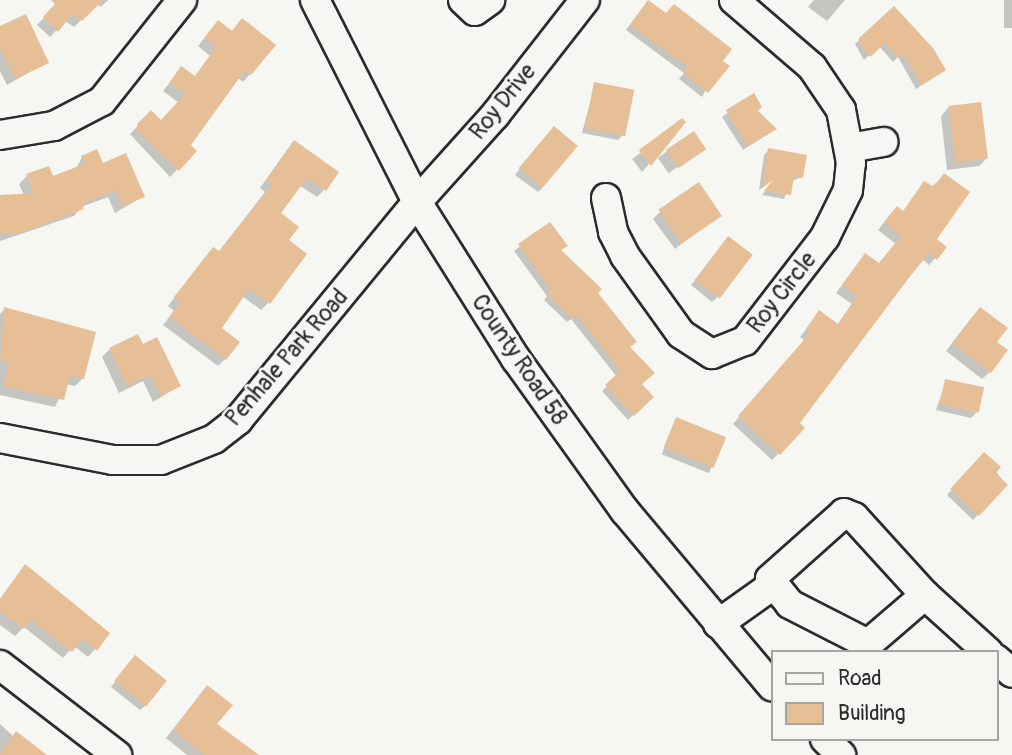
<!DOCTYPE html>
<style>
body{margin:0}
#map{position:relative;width:1012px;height:755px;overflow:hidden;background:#f6f6f2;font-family:Pangolin,sans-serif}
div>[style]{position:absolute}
.shadow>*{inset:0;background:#0003;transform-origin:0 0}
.building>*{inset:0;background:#e6bf97;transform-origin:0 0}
.roads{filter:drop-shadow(2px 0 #2b2b2b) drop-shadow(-2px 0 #2b2b2b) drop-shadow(0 2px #2b2b2b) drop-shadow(0 -2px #2b2b2b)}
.minor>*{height:28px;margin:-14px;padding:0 14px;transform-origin:14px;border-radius:14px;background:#f6f6f2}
span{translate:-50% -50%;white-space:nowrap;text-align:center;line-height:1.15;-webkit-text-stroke:5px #f6f6f2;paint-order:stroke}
.street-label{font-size:23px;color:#2b2b2b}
.legend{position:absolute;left:771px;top:650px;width:228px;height:91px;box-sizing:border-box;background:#f6f6f2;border:2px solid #a5a5a2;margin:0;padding:9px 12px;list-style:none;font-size:21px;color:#2b2b2b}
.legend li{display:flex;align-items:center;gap:14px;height:35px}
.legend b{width:35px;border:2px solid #a5a5a2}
</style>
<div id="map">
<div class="shadow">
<i style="clip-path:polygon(51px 0,108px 0,101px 7px,96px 4px,74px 27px,65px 21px,50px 37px,37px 25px,56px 5px)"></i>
<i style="clip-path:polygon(814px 0,845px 0,827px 21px,808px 7px)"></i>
<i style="left:1004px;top:0;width:8px;height:28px"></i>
<i style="clip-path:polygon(643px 7px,720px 61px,702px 97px,679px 79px,684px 73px,626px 30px)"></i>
<i style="clip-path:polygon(894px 8px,944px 70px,916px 89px,898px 57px,893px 62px,879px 46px,864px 60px,855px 44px)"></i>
<i style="clip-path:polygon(0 28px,47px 62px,7px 85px,0 71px)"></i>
<i style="clip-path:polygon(211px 30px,250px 74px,243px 82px,238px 78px,188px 145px,195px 151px,170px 177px,130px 134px,151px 112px,161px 122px,179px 103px,163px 91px,181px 69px,194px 78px,210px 56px,198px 46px)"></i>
<i style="clip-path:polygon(595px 84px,623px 135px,618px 140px,582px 133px)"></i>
<i style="clip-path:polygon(753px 95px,756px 111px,770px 133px,743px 150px,722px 117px)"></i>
<i style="clip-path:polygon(948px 108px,986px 159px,979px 166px,947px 170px,941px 116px)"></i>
<i style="clip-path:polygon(683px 122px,649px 164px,642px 172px,632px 159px)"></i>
<i style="clip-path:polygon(549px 133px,542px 188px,538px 192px,515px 175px)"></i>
<i style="left:693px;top:133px;width:19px;height:43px;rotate:55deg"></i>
<i style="clip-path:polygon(287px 150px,324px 190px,317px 197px,299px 185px,279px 214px,286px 240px,269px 302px,261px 310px,242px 296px,219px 328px,225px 359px,218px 366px,163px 325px,174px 311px,168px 306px,206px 257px,218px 253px,265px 192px,260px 188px)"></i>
<i style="clip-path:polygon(769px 150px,802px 177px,791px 181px,784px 199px,762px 195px,773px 180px,759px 190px,764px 155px)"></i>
<i style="clip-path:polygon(82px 157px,102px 165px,142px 197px,115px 213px,108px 197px,81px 207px,74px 216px,0 241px,0 197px,24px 195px,19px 184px,27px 176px,52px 178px,76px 169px)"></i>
<i style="clip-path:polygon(944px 176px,935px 239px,945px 247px,929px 265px,922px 259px,797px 423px,803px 428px,772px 460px,733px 424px,805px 341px,800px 337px,819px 312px,837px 325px,852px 304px,836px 293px,859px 262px,865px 255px,879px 265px,896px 244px,878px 230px,890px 215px,902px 212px)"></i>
<i style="clip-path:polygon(661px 211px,720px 215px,675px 249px,653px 219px)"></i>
<i style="clip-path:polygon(550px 224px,565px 246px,560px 251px,596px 293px,629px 347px,640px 384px,652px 397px,628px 420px,602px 391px,617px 377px,571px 319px,567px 322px,544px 300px,547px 296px,514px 251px)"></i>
<i style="clip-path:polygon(724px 243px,717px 298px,712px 302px,691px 285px)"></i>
<i style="clip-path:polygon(5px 309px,83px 378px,75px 386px,66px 384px,55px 407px,0 395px,0 314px)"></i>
<i style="clip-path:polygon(973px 316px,995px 343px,990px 372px,982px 379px,946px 351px)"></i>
<i style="clip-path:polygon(142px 346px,179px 386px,153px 402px,143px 381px,119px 393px,102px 357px,110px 349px)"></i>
<i style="clip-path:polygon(946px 381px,976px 413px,971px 418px,936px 410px)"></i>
<i style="left:676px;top:419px;width:51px;height:38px;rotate:22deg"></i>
<i style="clip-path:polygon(984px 455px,1006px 485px,973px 520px,947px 495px)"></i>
<i style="clip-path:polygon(25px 566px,108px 634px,88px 657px,74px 646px,63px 658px,24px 627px,15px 636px,0 625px,0 599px)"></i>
<i style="clip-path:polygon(131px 662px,145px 706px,140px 710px,111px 687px)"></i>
<i style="clip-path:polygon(200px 695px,215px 725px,256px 755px,187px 755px,166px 738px)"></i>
<i style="clip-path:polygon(0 724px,13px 736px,37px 755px,0 755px)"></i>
</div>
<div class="building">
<i style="clip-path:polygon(52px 0,103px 0,82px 21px,72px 14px,58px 32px,43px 17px,56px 3px)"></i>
<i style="clip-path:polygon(648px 0,666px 13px,674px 4px,732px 49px,723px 61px,730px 66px,708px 93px,683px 73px,688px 67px,630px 25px)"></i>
<i style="clip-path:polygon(894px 6px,933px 48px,946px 70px,922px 85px,903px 54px,899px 58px,885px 43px,870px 57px,859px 44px,859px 38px)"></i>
<i style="clip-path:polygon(26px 14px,49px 63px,15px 79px,0 48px,0 26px)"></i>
<i style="clip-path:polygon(242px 18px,276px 45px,251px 75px,245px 70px,191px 145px,197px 151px,179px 171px,137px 131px,137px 124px,151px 110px,161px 120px,185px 94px,169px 83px,181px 66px,195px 76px,216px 47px,204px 38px,218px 20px,232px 31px)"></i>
<i style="left:594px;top:82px;width:41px;height:47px;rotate:11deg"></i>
<i style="clip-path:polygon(754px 93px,762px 107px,758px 111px,777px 129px,748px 146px,726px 110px)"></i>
<i style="left:981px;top:102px;width:57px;height:33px;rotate:83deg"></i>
<i style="clip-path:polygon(682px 118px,686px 122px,651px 166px,639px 150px)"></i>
<i style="left:554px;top:126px;width:31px;height:55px;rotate:40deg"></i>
<i style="left:694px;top:131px;width:22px;height:34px;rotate:56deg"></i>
<i style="clip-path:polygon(294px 140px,339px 172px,326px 191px,307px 178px,281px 213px,299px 227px,289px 240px,307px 254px,270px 304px,249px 289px,222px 328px,240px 342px,226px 360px,169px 317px,180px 302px,174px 297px,213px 247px,219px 251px,272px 184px,266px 180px)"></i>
<i style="clip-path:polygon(768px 148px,807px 155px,803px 178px,794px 176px,791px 195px,764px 191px,773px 180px,762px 188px)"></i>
<i style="clip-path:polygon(97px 149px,103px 163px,126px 153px,145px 197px,122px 206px,116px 190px,82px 204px,84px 209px,20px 233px,0 234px,0 195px,33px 193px,26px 174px,49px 166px,53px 176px,84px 164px,81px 156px)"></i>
<i style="clip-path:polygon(944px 173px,970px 192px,937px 239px,947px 247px,937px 260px,929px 253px,908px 279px,800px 423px,805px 428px,780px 455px,738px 416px,810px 333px,806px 329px,819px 310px,838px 324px,857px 296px,842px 285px,865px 253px,879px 263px,901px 236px,884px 222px,897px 206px,903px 211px,924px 181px,934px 187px)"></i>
<i style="left:699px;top:182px;width:41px;height:49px;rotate:56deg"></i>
<i style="clip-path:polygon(550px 222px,568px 246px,561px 250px,602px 289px,598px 293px,637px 342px,630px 347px,655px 373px,642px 384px,654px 397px,634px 416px,605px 385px,620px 371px,577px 315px,573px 319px,547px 294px,551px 290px,518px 244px)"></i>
<i style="left:728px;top:236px;width:31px;height:55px;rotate:37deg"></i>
<i style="clip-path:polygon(4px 307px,96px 332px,84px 379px,70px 376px,64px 400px,3px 386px,9px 363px,0 361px)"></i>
<i style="clip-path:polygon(980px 307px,1008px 328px,997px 342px,1008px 350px,991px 373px,952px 343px)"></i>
<i style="clip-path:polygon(138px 334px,143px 344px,157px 337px,181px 386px,161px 396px,151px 375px,127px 386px,109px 348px)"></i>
<i style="left:945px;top:379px;width:40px;height:26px;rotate:12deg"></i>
<i style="left:676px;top:417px;width:54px;height:33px;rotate:22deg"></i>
<i style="clip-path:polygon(984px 452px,1001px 467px,996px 473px,1008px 485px,979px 516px,950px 489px)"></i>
<i style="clip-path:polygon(25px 564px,110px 633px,97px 651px,82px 639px,72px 652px,31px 620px,24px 629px,0 612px,0 599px)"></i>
<i style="left:135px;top:655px;width:41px;height:33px;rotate:39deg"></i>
<i style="clip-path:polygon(207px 685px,233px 705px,217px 724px,259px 755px,204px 755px,173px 730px)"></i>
<i style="clip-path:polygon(16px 731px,47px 755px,0 755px)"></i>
</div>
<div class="roads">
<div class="minor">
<i style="left:315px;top:0;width:226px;rotate:63.2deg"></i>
<i style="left:417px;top:202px;width:186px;rotate:57.8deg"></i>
<i style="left:516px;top:359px;width:187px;rotate:54.4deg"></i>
<i style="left:625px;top:511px;width:229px;rotate:50deg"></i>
<i style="left:463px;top:0;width:16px;rotate:43deg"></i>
<i style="left:475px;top:11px;width:19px;rotate:-36deg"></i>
<i style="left:0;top:135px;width:55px;rotate:-9.5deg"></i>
<i style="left:54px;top:126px;width:54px;rotate:-27.5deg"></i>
<i style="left:102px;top:101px;width:129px;rotate:-51.6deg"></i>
<i style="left:849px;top:148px;width:35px;rotate:-10deg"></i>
<i style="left:606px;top:198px;width:35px;rotate:78deg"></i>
<i style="left:613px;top:232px;width:27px;rotate:63deg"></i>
<i style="left:625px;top:256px;width:96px;rotate:54.3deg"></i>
<i style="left:681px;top:334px;width:37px;rotate:33deg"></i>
<i style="left:712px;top:354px;width:35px;rotate:-22deg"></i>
<i style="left:745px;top:341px;width:131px;rotate:-52.4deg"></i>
<i style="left:825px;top:237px;width:52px;rotate:-63.9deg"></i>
<i style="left:848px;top:190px;width:27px;rotate:-84deg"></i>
<i style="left:851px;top:163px;width:54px;rotate:-100.7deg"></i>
<i style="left:841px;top:110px;width:52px;rotate:-124deg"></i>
<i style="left:812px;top:67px;width:103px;rotate:-139.3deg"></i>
<i style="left:0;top:438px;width:115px;rotate:11deg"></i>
<i style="left:113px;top:460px;width:48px"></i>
<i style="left:161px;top:460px;width:57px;rotate:-21.6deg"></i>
<i style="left:214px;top:439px;width:31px;rotate:-38deg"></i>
<i style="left:238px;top:420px;width:282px;rotate:-50.6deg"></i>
<i style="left:417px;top:202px;width:117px;rotate:-48.1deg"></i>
<i style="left:495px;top:115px;width:146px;rotate:-52deg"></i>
<i style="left:844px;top:513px;width:11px;rotate:22deg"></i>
<i style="left:854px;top:517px;width:105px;rotate:47.7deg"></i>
<i style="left:925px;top:595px;width:75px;rotate:139.3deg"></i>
<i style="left:868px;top:644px;width:88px;rotate:-152.9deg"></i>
<i style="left:790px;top:604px;width:32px;rotate:-129deg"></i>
<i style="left:770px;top:579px;width:99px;rotate:-41.7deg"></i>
<i style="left:925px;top:595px;width:85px;rotate:42.1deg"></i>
<i style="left:718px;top:624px;width:67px;rotate:-35.3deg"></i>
<i style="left:996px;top:659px;width:21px;rotate:41deg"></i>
<i style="left:0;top:665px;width:148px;rotate:37.6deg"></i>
<i style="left:825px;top:739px;width:23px;rotate:45deg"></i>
</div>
</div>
<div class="street-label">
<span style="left:503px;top:102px;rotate:-51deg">Roy Drive</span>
<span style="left:782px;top:293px;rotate:-52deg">Roy Circle</span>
<span style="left:287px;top:358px;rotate:-49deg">Penhale Park Road</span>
<span style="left:519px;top:360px;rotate:56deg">County Road 58</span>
</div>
<ul class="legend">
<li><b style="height:9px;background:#f6f6f2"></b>Road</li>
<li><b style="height:19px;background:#e6bf97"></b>Building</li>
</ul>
</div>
